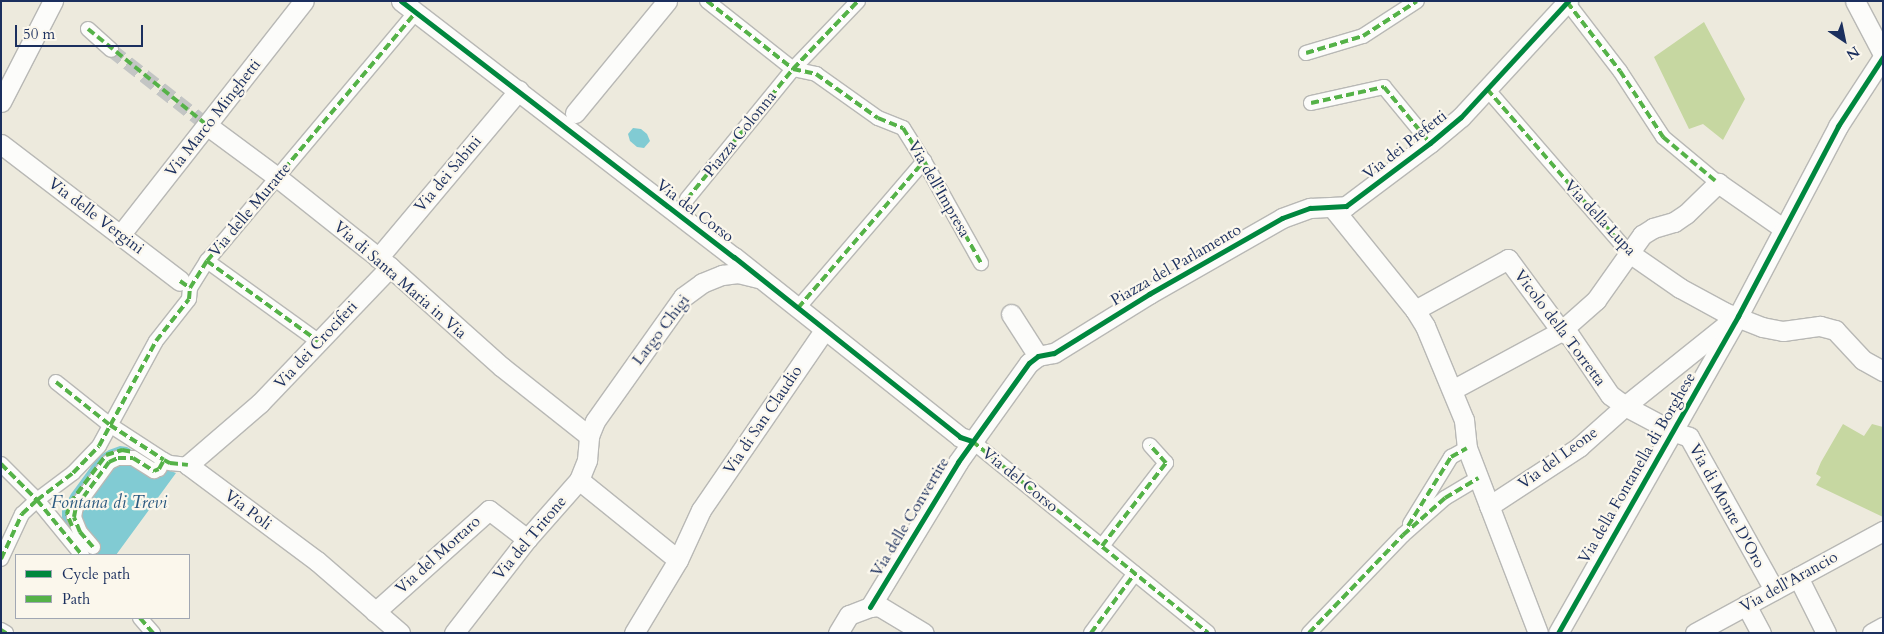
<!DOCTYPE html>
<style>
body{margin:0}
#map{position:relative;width:1884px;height:634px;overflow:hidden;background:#edeadd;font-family:Cardo,serif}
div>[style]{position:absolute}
.green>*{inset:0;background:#c6d7a1}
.water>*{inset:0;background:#81cbd3}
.pedestrian-tunnel>*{height:14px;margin-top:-7px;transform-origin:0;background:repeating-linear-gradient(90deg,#c3c5c4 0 14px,transparent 0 21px)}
.roads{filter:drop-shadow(1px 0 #b8b8b5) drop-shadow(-1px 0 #b8b8b5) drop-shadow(0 1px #b8b8b5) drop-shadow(0 -1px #b8b8b5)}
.pedestrian>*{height:14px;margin:-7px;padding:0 7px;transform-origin:7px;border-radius:7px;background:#fcfcfa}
.minor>*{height:19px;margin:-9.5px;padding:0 9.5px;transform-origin:9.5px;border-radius:9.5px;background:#fcfcfa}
.quiet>*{height:4px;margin-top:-2px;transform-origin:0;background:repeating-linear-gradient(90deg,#55b248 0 8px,transparent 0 12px)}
.cycleway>*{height:5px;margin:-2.5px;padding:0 2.5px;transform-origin:2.5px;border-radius:2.5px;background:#00873e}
span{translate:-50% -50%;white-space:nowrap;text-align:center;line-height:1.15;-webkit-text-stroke:4.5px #fbf7ec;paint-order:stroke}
.street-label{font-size:16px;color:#1b2f5e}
.water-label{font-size:18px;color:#2c5a80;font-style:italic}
.frame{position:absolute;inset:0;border:2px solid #1b2f5e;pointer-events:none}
.legend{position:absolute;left:15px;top:554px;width:175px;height:65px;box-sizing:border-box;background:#fbf7ec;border:1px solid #a1a7b3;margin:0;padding:6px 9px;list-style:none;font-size:15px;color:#1b2f5e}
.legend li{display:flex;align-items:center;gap:10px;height:25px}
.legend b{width:25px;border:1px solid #a1a7b3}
.north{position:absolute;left:1819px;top:15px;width:50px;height:50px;-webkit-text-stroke:4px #fbf7ec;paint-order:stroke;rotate:146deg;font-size:14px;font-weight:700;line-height:20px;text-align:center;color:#1b2f5e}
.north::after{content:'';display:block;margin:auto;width:18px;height:22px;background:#1b2f5e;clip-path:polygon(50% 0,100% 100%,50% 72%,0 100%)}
.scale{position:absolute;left:15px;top:25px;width:128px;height:22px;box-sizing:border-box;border:2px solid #1b2f5e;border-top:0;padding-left:6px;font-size:15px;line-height:18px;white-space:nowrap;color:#1b2f5e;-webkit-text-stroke:4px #fbf7ec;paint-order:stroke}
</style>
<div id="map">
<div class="green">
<i style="clip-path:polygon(1704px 22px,1745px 99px,1723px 140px,1703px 124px,1689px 129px,1654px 57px)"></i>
<i style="clip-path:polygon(1843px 424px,1864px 436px,1872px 424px,1883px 427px,1883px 517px,1816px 485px,1821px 477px,1816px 474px,1821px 462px)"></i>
</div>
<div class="water">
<i style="clip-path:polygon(633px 128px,641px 129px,647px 134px,650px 141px,644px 148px,637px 147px,630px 141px,628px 134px)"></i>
<i style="clip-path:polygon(120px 446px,127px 447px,157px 466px,176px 473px,116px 555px,91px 555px,62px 519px,62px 511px,71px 494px,98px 457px,109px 450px)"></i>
</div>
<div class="pedestrian-tunnel">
<i style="left:111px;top:50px;width:112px;rotate:38.1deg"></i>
</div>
<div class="roads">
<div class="pedestrian">
<i style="left:707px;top:1px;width:110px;rotate:38.3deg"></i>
<i style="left:793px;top:69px;width:24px;rotate:12deg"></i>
<i style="left:816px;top:74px;width:76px;rotate:35.4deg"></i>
<i style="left:878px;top:118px;width:27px;rotate:22deg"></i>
<i style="left:903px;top:128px;width:39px;rotate:58deg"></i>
<i style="left:924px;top:161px;width:117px;rotate:60.8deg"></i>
<i style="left:1567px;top:2px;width:87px;rotate:52.5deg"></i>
<i style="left:1620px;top:71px;width:79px;rotate:56.9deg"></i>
<i style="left:1663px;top:137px;width:72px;rotate:39.9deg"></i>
<i style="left:88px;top:29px;width:31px;rotate:42deg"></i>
<i style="left:1306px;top:53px;width:59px;rotate:-16.6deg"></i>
<i style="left:1363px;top:36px;width:64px;rotate:-32.9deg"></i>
<i style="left:1487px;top:89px;width:216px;rotate:49.1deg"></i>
<i style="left:1311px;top:103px;width:75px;rotate:-12.4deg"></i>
<i style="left:1384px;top:87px;width:72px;rotate:50.6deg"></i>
<i style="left:687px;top:199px;width:168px;rotate:-50.8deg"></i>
<i style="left:793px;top:69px;width:94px;rotate:-46.3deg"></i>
<i style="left:207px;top:261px;width:137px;rotate:35.8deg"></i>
<i style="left:798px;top:308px;width:194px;rotate:-49.4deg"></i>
<i style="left:56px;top:382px;width:69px;rotate:38.5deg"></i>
<i style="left:110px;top:425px;width:64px;rotate:32.9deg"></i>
<i style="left:164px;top:460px;width:7px;rotate:27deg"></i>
<i style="left:170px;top:463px;width:18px;rotate:6deg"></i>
<i style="left:972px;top:441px;width:304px;rotate:39.1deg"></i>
<i style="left:1px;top:464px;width:51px;rotate:45deg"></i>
<i style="left:37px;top:500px;width:71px;rotate:50.7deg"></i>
<i style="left:1410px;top:524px;width:79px;rotate:-58.5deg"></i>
<i style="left:1451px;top:457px;width:18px;rotate:-29deg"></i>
<i style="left:1102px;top:546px;width:105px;rotate:-52.4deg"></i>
<i style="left:1166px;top:463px;width:24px;rotate:-132deg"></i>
<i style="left:93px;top:547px;width:20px;rotate:-131deg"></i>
<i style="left:80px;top:532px;width:16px;rotate:-112deg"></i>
<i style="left:74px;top:517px;width:10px;rotate:-79deg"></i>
<i style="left:76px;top:507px;width:56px;rotate:-53.7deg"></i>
<i style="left:109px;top:462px;width:10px;rotate:-24deg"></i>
<i style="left:118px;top:458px;width:15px"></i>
<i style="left:133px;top:458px;width:25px;rotate:32deg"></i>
<i style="left:154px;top:471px;width:5px;rotate:-22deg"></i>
<i style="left:159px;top:469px;width:10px;rotate:-61deg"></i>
<i style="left:1px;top:559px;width:50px;rotate:-65deg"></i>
<i style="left:22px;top:514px;width:21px;rotate:-43deg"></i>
<i style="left:37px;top:500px;width:45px;rotate:-36.9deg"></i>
<i style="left:73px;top:473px;width:37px;rotate:-46deg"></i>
<i style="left:99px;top:446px;width:119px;rotate:-61.5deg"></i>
<i style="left:156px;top:341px;width:53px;rotate:-51.8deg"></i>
<i style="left:189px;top:299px;width:11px;rotate:-85deg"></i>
<i style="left:190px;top:288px;width:32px;rotate:-58deg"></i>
<i style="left:207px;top:261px;width:325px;rotate:-50deg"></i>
<i style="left:140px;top:618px;width:20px;rotate:49deg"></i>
<i style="left:1px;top:630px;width:6px;rotate:31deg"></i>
<i style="left:1091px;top:633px;width:74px;rotate:-53.7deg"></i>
<i style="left:1309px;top:633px;width:136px;rotate:-46.2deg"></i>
<i style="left:1403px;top:535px;width:56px;rotate:-41.4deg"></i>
<i style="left:1445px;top:498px;width:39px;rotate:-31deg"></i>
</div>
<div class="minor">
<i style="left:401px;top:1px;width:420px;rotate:37.6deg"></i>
<i style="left:734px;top:257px;width:289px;rotate:38.5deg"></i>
<i style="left:960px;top:437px;width:13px;rotate:18deg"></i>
<i style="left:1855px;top:1px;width:60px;rotate:62.2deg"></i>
<i style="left:1px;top:102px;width:114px;rotate:-62.8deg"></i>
<i style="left:575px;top:113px;width:145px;rotate:-50.6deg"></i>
<i style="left:208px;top:126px;width:86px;rotate:36.5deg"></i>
<i style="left:277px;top:177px;width:144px;rotate:38.5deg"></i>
<i style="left:390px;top:267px;width:150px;rotate:41.8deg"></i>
<i style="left:502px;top:367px;width:111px;rotate:38.4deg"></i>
<i style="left:1px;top:144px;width:225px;rotate:37.4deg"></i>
<i style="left:1332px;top:207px;width:132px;rotate:51.1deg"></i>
<i style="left:1415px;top:310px;width:19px;rotate:58deg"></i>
<i style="left:1425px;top:326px;width:102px;rotate:67.5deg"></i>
<i style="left:1464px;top:420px;width:28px;rotate:84deg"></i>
<i style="left:1467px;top:448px;width:198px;rotate:69deg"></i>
<i style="left:121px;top:234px;width:296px;rotate:-51.9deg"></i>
<i style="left:1628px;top:252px;width:63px;rotate:34.7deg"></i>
<i style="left:1680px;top:288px;width:50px;rotate:28.6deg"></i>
<i style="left:1724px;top:312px;width:41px;rotate:21.5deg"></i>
<i style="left:1762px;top:327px;width:21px;rotate:11deg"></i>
<i style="left:1783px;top:331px;width:37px;rotate:-8deg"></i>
<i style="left:1820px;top:326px;width:16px;rotate:15deg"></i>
<i style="left:1835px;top:330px;width:41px;rotate:47deg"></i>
<i style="left:1863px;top:360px;width:23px;rotate:29deg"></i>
<i style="left:378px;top:258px;width:219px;rotate:-50deg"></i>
<i style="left:390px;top:267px;width:188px;rotate:133.7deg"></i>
<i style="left:260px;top:403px;width:95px;rotate:139.3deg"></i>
<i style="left:188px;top:465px;width:161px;rotate:36.7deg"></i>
<i style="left:317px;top:561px;width:110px;rotate:40.9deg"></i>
<i style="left:1415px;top:310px;width:106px;rotate:-28.7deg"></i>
<i style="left:1508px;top:259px;width:89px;rotate:53.6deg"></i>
<i style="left:1561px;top:331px;width:10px;rotate:29deg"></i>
<i style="left:1570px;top:336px;width:71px;rotate:55.9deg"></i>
<i style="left:1610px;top:395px;width:19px;rotate:36deg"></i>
<i style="left:1625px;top:406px;width:53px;rotate:28deg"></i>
<i style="left:1672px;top:431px;width:18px;rotate:19deg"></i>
<i style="left:1689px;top:437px;width:175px;rotate:60.9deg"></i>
<i style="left:1011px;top:314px;width:50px;rotate:57.3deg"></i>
<i style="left:1452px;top:390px;width:124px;rotate:-28.4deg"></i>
<i style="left:1561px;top:331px;width:47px;rotate:-41.5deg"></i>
<i style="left:1596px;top:300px;width:80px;rotate:-54.7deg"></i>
<i style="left:1642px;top:235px;width:13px;rotate:-32deg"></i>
<i style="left:1653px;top:228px;width:22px;rotate:-16deg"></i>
<i style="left:1674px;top:222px;width:14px;rotate:-34deg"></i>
<i style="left:1686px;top:214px;width:45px;rotate:-44.1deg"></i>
<i style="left:1718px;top:183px;width:80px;rotate:34.9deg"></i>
<i style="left:579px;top:480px;width:127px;rotate:38.9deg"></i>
<i style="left:1489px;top:506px;width:108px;rotate:-33.2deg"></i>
<i style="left:1579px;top:447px;width:62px;rotate:-41.7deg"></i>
<i style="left:1625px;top:406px;width:134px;rotate:-38.7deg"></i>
<i style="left:1798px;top:577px;width:63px;rotate:63.4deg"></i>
<i style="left:1746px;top:605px;width:32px;rotate:62deg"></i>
<i style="left:870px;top:607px;width:170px;rotate:-58.7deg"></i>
<i style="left:958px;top:462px;width:122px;rotate:-54.4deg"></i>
<i style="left:1029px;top:363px;width:11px;rotate:-38deg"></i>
<i style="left:1038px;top:356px;width:16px;rotate:-11deg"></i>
<i style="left:1054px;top:353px;width:112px;rotate:-31.8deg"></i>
<i style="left:1149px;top:294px;width:153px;rotate:-29.7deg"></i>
<i style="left:1282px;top:218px;width:30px;rotate:-20deg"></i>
<i style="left:1310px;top:208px;width:36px;rotate:-3deg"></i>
<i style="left:1346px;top:206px;width:105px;rotate:-36.9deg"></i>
<i style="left:1430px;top:143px;width:40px;rotate:-40deg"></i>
<i style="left:1461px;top:117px;width:158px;rotate:-47.3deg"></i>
<i style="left:375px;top:612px;width:153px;rotate:-41.8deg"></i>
<i style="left:489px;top:510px;width:48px;rotate:37.3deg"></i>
<i style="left:454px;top:633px;width:119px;rotate:-52.2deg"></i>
<i style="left:527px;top:539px;width:79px;rotate:-48.6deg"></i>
<i style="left:579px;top:480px;width:22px;rotate:-68deg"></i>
<i style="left:587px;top:460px;width:24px;rotate:-85deg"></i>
<i style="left:589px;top:436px;width:16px;rotate:-68deg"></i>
<i style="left:595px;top:421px;width:152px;rotate:-54.6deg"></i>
<i style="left:683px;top:297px;width:24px;rotate:-36deg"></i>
<i style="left:702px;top:283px;width:22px;rotate:-22deg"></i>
<i style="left:722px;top:275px;width:16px;rotate:-7deg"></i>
<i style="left:738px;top:273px;width:21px;rotate:14deg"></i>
<i style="left:634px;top:633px;width:85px;rotate:-58.9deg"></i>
<i style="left:678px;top:560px;width:55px;rotate:-65.3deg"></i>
<i style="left:701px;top:510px;width:219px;rotate:-55.6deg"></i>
<i style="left:838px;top:633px;width:21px;rotate:-59deg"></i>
<i style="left:849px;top:615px;width:22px;rotate:-21deg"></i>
<i style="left:870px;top:607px;width:9px;rotate:-6deg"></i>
<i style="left:879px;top:606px;width:52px;rotate:31deg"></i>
<i style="left:1558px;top:633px;width:365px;rotate:-60.4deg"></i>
<i style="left:1738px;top:316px;width:215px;rotate:-62.2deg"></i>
<i style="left:1838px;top:126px;width:82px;rotate:-56.9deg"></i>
<i style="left:1695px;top:633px;width:214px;rotate:-28.5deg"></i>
<i style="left:1872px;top:633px;width:13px;rotate:-29deg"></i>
</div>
</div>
<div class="quiet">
<i style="left:707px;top:1px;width:110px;rotate:38.3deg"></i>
<i style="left:793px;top:69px;width:24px;rotate:12deg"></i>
<i style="left:816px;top:74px;width:76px;rotate:35.4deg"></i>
<i style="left:878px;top:118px;width:27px;rotate:22deg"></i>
<i style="left:903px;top:128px;width:39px;rotate:58deg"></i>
<i style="left:924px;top:161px;width:117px;rotate:60.8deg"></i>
<i style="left:1567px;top:2px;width:87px;rotate:52.5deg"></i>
<i style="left:1620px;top:71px;width:79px;rotate:56.9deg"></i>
<i style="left:1663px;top:137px;width:72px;rotate:39.9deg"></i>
<i style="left:88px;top:29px;width:154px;rotate:38.9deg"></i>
<i style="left:1306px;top:53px;width:59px;rotate:-16.6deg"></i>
<i style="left:1363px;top:36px;width:64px;rotate:-32.9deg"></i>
<i style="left:1487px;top:89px;width:216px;rotate:49.1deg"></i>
<i style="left:1311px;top:103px;width:75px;rotate:-12.4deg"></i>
<i style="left:1384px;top:87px;width:72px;rotate:50.6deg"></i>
<i style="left:687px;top:199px;width:168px;rotate:-50.8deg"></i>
<i style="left:793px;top:69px;width:94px;rotate:-46.3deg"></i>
<i style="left:207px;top:261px;width:137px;rotate:35.8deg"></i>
<i style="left:180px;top:281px;width:12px;rotate:35deg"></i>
<i style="left:798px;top:308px;width:194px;rotate:-49.4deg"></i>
<i style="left:56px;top:382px;width:69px;rotate:38.5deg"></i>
<i style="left:110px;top:425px;width:64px;rotate:32.9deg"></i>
<i style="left:164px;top:460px;width:7px;rotate:27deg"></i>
<i style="left:170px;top:463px;width:18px;rotate:6deg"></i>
<i style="left:972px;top:441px;width:304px;rotate:39.1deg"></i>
<i style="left:1px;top:464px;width:51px;rotate:45deg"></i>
<i style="left:37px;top:500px;width:71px;rotate:50.7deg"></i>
<i style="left:72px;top:526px;width:13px;rotate:-113deg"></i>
<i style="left:67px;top:514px;width:11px;rotate:-75deg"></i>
<i style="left:70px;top:503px;width:60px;rotate:-53.1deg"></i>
<i style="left:106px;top:455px;width:17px;rotate:-17deg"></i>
<i style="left:122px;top:450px;width:11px;rotate:10deg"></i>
<i style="left:1408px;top:526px;width:81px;rotate:-58.1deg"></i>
<i style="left:1451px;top:457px;width:18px;rotate:-29deg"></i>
<i style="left:1102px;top:546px;width:105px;rotate:-52.4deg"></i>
<i style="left:1166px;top:463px;width:24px;rotate:-132deg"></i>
<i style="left:93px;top:547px;width:20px;rotate:-131deg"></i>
<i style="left:80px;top:532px;width:16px;rotate:-112deg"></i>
<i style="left:74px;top:517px;width:10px;rotate:-79deg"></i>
<i style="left:76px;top:507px;width:56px;rotate:-53.7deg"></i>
<i style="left:109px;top:462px;width:10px;rotate:-24deg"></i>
<i style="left:118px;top:458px;width:15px"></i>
<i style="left:133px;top:458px;width:25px;rotate:32deg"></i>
<i style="left:154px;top:471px;width:5px;rotate:-22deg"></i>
<i style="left:159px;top:469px;width:10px;rotate:-61deg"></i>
<i style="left:1px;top:559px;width:50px;rotate:-65deg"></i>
<i style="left:22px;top:514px;width:21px;rotate:-43deg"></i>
<i style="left:37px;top:500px;width:45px;rotate:-36.9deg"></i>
<i style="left:73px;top:473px;width:37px;rotate:-46deg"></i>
<i style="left:99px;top:446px;width:119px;rotate:-61.5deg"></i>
<i style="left:156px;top:341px;width:53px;rotate:-51.8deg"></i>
<i style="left:189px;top:299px;width:11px;rotate:-85deg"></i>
<i style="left:190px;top:288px;width:32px;rotate:-58deg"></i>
<i style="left:207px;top:261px;width:325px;rotate:-50deg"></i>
<i style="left:140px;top:618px;width:20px;rotate:49deg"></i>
<i style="left:1px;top:630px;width:6px;rotate:31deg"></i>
<i style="left:1091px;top:633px;width:74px;rotate:-53.7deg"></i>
<i style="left:1309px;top:633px;width:136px;rotate:-46.2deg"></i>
<i style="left:1403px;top:535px;width:56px;rotate:-41.4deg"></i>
<i style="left:1445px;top:498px;width:39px;rotate:-31deg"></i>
</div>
<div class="cycleway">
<i style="left:401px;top:1px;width:420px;rotate:37.6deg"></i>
<i style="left:734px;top:257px;width:289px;rotate:38.5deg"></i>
<i style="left:960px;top:437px;width:13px;rotate:18deg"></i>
<i style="left:870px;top:607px;width:170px;rotate:-58.7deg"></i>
<i style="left:958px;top:462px;width:122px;rotate:-54.4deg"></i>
<i style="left:1029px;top:363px;width:11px;rotate:-38deg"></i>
<i style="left:1038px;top:356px;width:16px;rotate:-11deg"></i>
<i style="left:1054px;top:353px;width:112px;rotate:-31.8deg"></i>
<i style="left:1149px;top:294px;width:153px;rotate:-29.7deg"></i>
<i style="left:1282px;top:218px;width:30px;rotate:-20deg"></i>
<i style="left:1310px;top:208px;width:36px;rotate:-3deg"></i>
<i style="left:1346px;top:206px;width:105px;rotate:-36.9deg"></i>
<i style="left:1430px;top:143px;width:40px;rotate:-40deg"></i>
<i style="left:1461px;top:117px;width:158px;rotate:-47.3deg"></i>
<i style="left:1558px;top:633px;width:365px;rotate:-60.4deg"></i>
<i style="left:1738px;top:316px;width:215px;rotate:-62.2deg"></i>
<i style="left:1838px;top:126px;width:82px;rotate:-56.9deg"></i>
</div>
<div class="street-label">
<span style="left:213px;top:118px;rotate:-52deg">Via Marco Minghetti</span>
<span style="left:740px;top:134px;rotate:-51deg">Piazza Colonna</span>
<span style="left:1405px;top:145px;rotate:-38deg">Via dei Prefetti</span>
<span style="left:448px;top:174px;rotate:-50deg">Via dei Sabini</span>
<span style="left:939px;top:189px;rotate:60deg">Via dell'Impresa</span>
<span style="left:250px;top:210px;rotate:-50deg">Via delle Muratte</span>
<span style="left:695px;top:211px;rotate:37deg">Via del Corso</span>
<span style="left:96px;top:216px;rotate:37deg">Via delle Vergini</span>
<span style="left:1600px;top:218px;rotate:47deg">Via della Lupa</span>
<span style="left:1176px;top:265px;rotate:-30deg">Piazza del Parlamento</span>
<span style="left:400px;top:280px;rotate:41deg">Via di Santa Maria in Via</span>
<span style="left:1560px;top:328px;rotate:53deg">Vicolo della Torretta</span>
<span style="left:661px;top:330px;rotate:-53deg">Largo Chigi</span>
<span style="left:316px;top:345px;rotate:-47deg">Via dei Crociferi</span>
<span style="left:763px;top:420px;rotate:-56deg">Via di San Claudio</span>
<span style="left:1558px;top:458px;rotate:-36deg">Via del Leone</span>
<span style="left:1637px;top:468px;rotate:-60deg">Via della Fontanella di Borghese</span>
<span style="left:1020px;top:480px;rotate:39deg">Via del Corso</span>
<span style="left:1727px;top:506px;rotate:61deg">Via di Monte D'Oro</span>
<span style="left:248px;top:510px;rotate:37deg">Via Poli</span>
<span style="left:910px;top:517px;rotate:-59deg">Via delle Convertite</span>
<span style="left:530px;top:538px;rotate:-50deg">Via del Tritone</span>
<span style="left:438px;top:555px;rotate:-42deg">Via del Mortaro</span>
<span style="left:1789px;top:582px;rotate:-29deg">Via dell'Arancio</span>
</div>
<div class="water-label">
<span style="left:109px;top:503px">Fontana di Trevi</span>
</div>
<div class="frame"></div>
<ul class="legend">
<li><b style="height:6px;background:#00873e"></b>Cycle path</li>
<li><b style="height:6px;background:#55b248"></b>Path</li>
</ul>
<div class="north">N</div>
<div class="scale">50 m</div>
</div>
